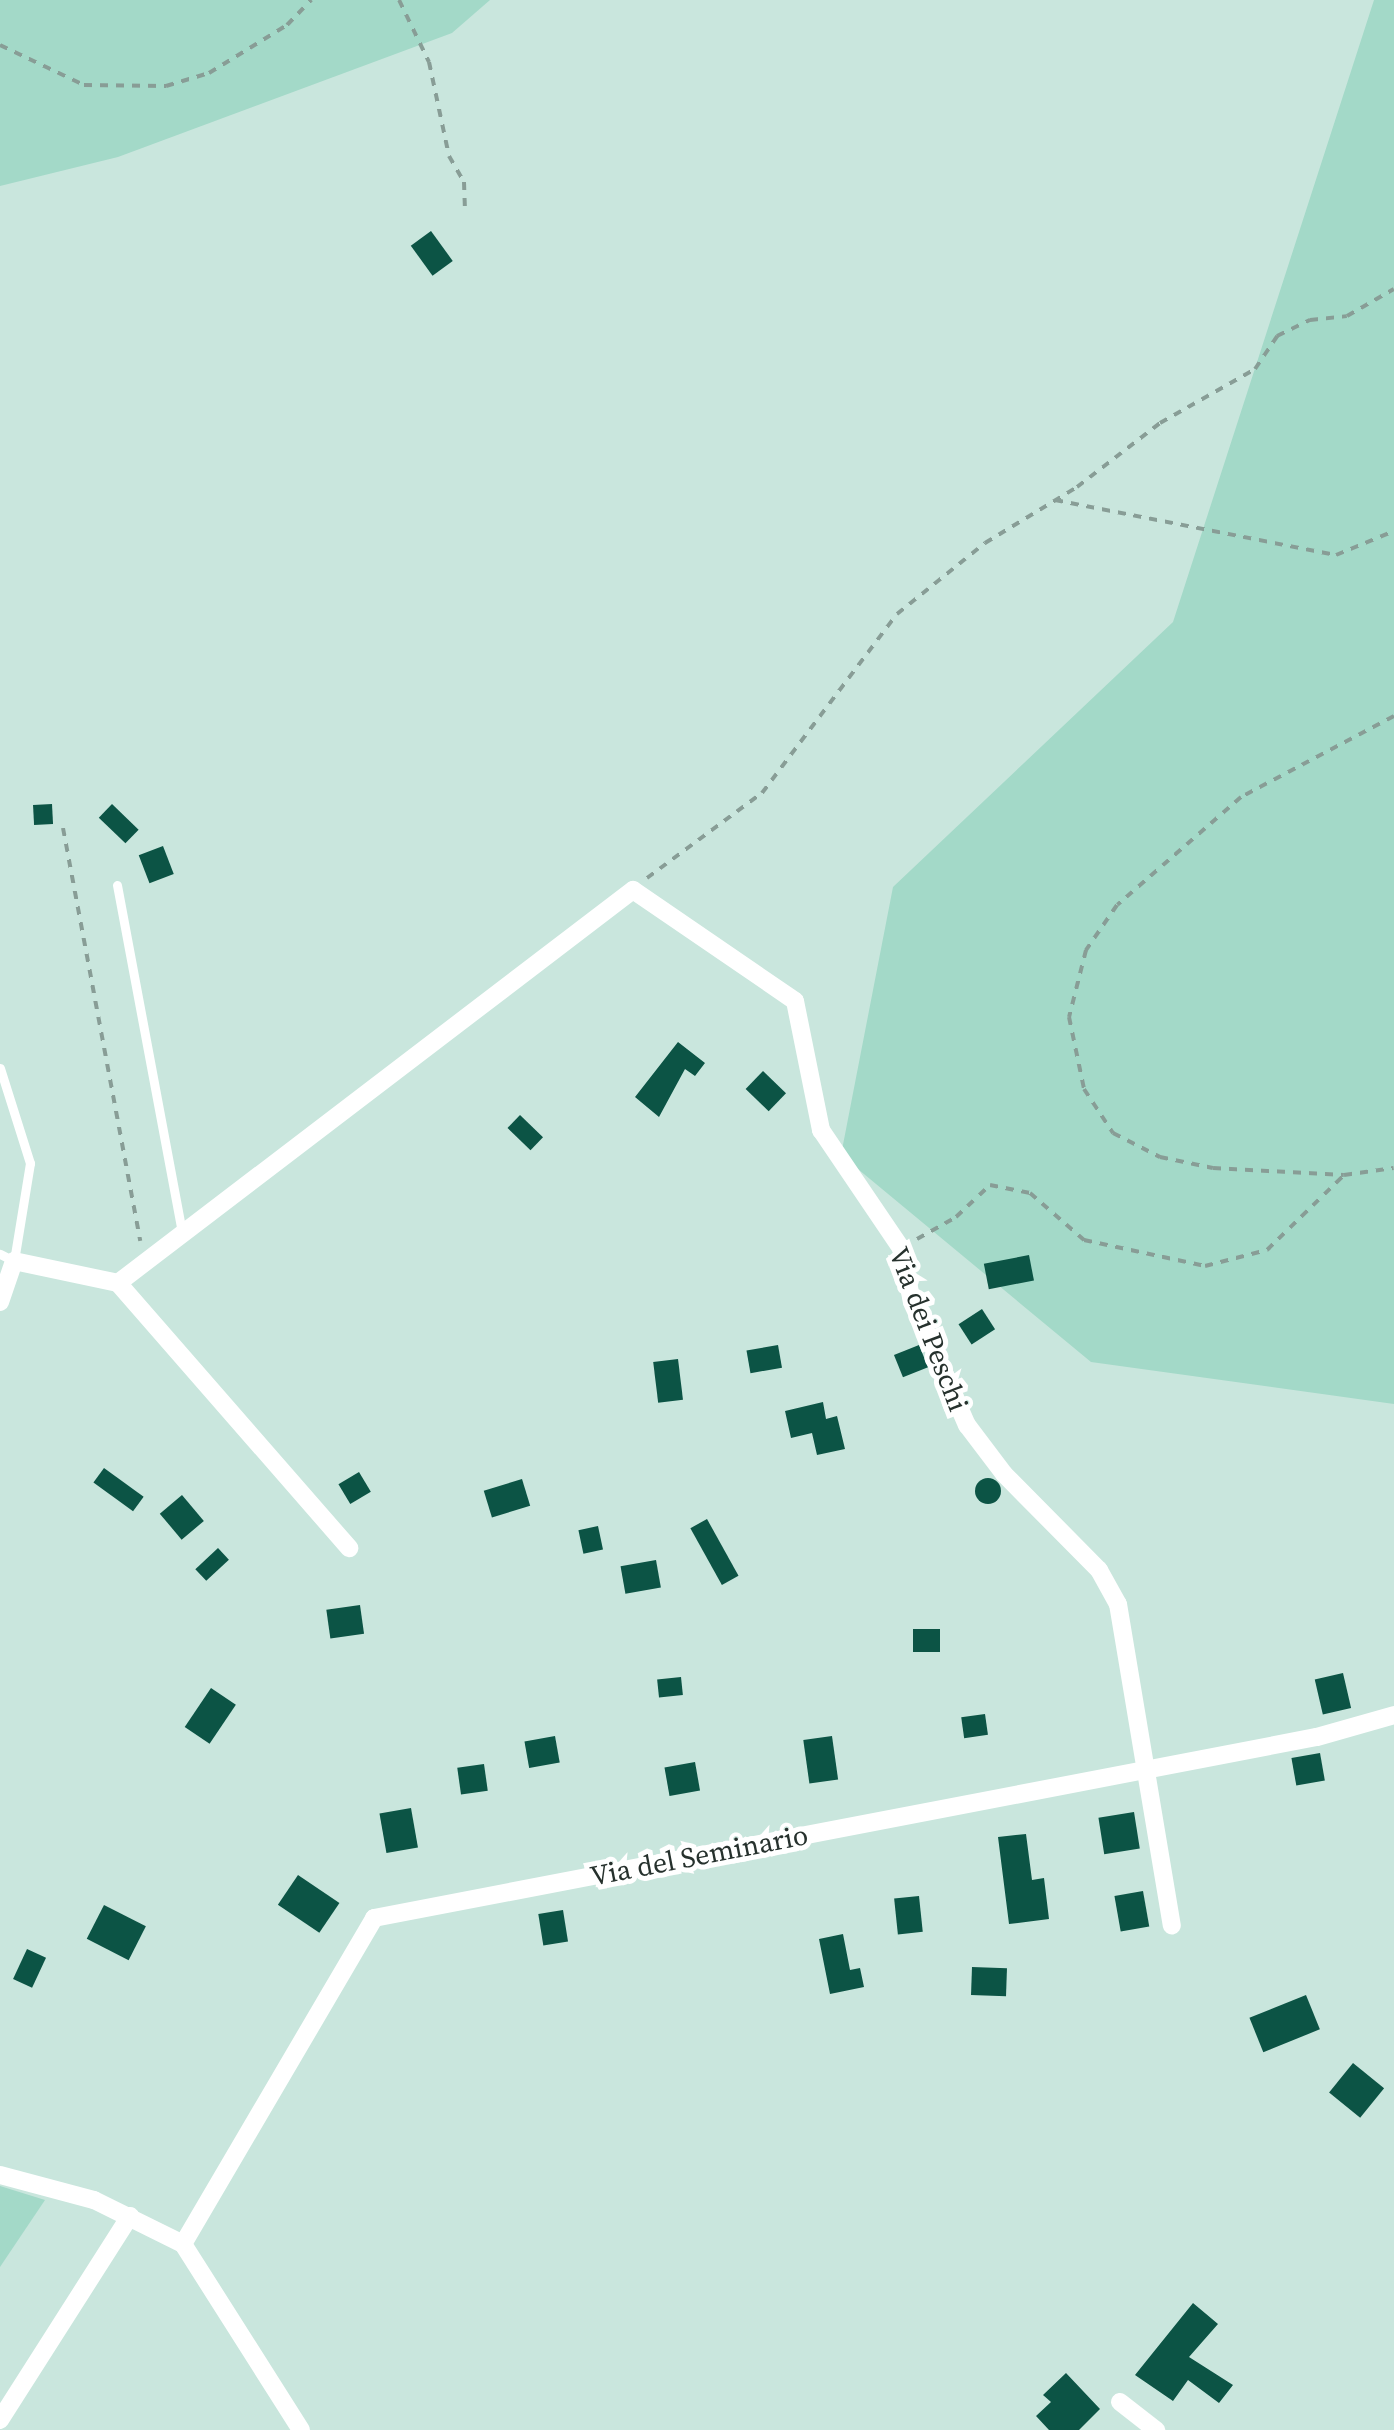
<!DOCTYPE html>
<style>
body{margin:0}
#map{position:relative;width:1394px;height:2430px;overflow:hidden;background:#c9e6dd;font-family:"Source Serif 4",serif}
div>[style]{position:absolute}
.green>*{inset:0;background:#a3d9c8}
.building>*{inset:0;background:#0c5445;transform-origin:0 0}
.round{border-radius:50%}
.path>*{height:4px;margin-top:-2px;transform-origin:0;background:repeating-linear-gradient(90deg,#889d96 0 8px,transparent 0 16px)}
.lane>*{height:9px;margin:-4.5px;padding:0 4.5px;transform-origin:4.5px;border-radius:4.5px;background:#fff}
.street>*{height:18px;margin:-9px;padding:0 9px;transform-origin:9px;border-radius:9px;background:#fff}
span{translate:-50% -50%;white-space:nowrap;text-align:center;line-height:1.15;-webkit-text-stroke:10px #fff;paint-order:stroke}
.street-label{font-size:28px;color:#26312d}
</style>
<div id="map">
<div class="green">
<i style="clip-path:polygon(0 0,490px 0,452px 33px,118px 157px,0 186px)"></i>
<i style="clip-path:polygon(1374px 0,1394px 0,1394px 1404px,1091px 1362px,841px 1155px,893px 887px,1173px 622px)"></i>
<i style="clip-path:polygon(0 2186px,45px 2200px,0 2267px)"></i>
</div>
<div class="building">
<i style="left:431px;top:231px;width:37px;height:25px;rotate:54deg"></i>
<i style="left:52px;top:804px;width:20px;height:19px;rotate:87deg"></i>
<i style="left:112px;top:804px;width:37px;height:19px;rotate:44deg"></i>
<i style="left:163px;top:846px;width:30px;height:26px;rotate:69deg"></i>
<i style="clip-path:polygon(678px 1042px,705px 1063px,695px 1076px,685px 1069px,659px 1117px,635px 1097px)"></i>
<i style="left:763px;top:1071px;width:32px;height:25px;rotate:44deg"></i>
<i style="left:520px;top:1115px;width:32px;height:18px;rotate:44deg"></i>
<i style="left:1029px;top:1255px;width:26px;height:46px;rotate:79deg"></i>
<i style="left:982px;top:1309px;width:24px;height:28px;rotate:57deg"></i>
<i style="left:778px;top:1345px;width:23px;height:32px;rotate:80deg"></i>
<i style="left:919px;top:1345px;width:24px;height:27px;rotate:68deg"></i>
<i style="left:678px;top:1359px;width:41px;height:25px;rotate:83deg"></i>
<i style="clip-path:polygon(823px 1402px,826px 1419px,837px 1416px,845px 1449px,817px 1455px,812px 1433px,791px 1438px,785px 1411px)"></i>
<i style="left:104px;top:1468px;width:49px;height:18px;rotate:36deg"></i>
<i style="left:359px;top:1472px;width:23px;height:24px;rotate:59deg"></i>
<i class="round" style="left:975px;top:1478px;width:26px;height:26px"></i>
<i style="left:522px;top:1479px;width:28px;height:40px;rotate:73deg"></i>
<i style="left:182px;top:1495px;width:34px;height:29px;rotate:50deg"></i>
<i style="left:707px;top:1519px;width:65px;height:19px;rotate:61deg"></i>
<i style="left:598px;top:1526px;width:24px;height:20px;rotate:78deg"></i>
<i style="left:218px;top:1548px;width:16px;height:31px;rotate:47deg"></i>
<i style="left:656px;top:1560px;width:28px;height:36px;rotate:80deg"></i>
<i style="left:360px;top:1605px;width:29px;height:34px;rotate:82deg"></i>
<i style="left:913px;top:1629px;width:27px;height:23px"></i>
<i style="left:1343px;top:1673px;width:36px;height:29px;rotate:77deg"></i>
<i style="left:681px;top:1677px;width:18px;height:24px;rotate:84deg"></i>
<i style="left:211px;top:1688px;width:30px;height:47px;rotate:34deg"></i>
<i style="left:985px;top:1714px;width:21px;height:24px;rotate:82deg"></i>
<i style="left:555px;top:1736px;width:27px;height:31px;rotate:80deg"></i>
<i style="left:832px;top:1736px;width:44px;height:29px;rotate:82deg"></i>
<i style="left:1320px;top:1753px;width:28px;height:29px;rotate:80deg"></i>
<i style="left:695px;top:1762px;width:29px;height:31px;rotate:80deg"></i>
<i style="left:484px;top:1764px;width:27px;height:27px;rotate:82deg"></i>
<i style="left:411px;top:1808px;width:40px;height:32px;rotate:80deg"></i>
<i style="left:1134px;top:1812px;width:37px;height:36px;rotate:81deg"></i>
<i style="clip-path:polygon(1026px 1834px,1032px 1880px,1044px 1878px,1049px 1919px,1009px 1924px,998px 1837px)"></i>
<i style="left:298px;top:1875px;width:50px;height:36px;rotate:34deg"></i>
<i style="left:1143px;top:1891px;width:36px;height:29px;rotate:80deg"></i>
<i style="left:919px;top:1896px;width:36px;height:25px;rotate:84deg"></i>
<i style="left:104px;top:1905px;width:47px;height:38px;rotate:27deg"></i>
<i style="left:563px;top:1910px;width:32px;height:25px;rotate:81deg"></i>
<i style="clip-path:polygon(843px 1934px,850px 1970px,860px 1968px,864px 1987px,830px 1994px,819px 1939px)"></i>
<i style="left:27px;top:1949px;width:21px;height:33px;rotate:25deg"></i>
<i style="left:972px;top:1967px;width:35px;height:28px;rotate:2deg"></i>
<i style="left:1306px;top:1995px;width:37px;height:61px;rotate:68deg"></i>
<i style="left:1353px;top:2063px;width:40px;height:38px;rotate:39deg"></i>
<i style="clip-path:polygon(1193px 2303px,1218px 2324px,1189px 2357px,1233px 2385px,1219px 2403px,1188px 2380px,1173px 2401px,1135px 2375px)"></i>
<i style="clip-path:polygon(1066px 2373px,1100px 2409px,1079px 2430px,1049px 2430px,1036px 2416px,1051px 2402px,1043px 2395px)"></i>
</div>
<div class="path">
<i style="left:399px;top:0;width:69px;rotate:64.2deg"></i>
<i style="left:429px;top:62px;width:96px;rotate:78deg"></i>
<i style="left:449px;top:156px;width:30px;rotate:60deg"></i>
<i style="left:464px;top:182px;width:31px;rotate:88deg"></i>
<i style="left:0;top:45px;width:93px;rotate:25.5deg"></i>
<i style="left:84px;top:85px;width:82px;rotate:0.7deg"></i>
<i style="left:166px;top:86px;width:45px;rotate:-16.8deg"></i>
<i style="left:209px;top:73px;width:92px;rotate:-31.6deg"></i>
<i style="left:287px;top:25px;width:35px;rotate:-46deg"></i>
<i style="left:1055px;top:500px;width:286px;rotate:11.1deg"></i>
<i style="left:1336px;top:555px;width:63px;rotate:-22.5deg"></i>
<i style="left:1394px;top:716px;width:173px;rotate:152.1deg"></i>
<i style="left:1241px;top:797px;width:164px;rotate:138.9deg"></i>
<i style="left:1117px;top:905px;width:55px;rotate:124.6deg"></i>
<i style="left:1086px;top:950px;width:69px;rotate:104.2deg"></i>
<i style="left:1069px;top:1017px;width:74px;rotate:78.2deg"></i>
<i style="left:1084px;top:1089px;width:53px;rotate:56.6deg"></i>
<i style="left:1113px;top:1133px;width:53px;rotate:27.1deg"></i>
<i style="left:1160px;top:1157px;width:54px;rotate:11.7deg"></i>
<i style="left:1213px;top:1168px;width:131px;rotate:3.1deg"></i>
<i style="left:1344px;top:1175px;width:50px;rotate:-8deg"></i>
<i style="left:63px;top:828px;width:420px;rotate:79.4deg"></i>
<i style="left:647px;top:878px;width:143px;rotate:-36.5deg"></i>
<i style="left:762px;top:793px;width:224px;rotate:-53deg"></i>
<i style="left:897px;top:614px;width:113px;rotate:-38.9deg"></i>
<i style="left:985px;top:543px;width:108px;rotate:-31.3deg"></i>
<i style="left:1077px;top:487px;width:105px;rotate:-37.6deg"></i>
<i style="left:1160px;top:423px;width:109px;rotate:-29.6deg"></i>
<i style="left:1255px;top:369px;width:40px;rotate:-56deg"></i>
<i style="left:1277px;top:336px;width:37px;rotate:-26deg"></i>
<i style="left:1310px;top:320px;width:37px;rotate:-6deg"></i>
<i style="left:1347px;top:316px;width:54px;rotate:-29.9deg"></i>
<i style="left:917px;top:1239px;width:45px;rotate:-29.4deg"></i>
<i style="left:956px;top:1217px;width:47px;rotate:-43.3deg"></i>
<i style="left:990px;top:1185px;width:41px;rotate:11.3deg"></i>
<i style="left:1030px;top:1193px;width:72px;rotate:41deg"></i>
<i style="left:1084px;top:1240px;width:124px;rotate:12.1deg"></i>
<i style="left:1205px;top:1266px;width:64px;rotate:-14.5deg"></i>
<i style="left:1267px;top:1250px;width:107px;rotate:-44.2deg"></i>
</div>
<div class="lane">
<i style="left:117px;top:885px;width:352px;rotate:79.4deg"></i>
<i style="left:0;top:1068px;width:100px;rotate:72.5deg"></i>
<i style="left:30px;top:1163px;width:99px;rotate:99.3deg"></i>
<i style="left:14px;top:1261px;width:16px;rotate:-153deg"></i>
</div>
<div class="street">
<i style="left:118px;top:1283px;width:352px;rotate:48.9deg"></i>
<i style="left:0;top:1302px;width:43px;rotate:-71.1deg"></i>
<i style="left:14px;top:1261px;width:106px;rotate:11.9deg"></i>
<i style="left:118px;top:1283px;width:648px;rotate:-37.35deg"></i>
<i style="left:633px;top:890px;width:196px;rotate:34.4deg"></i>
<i style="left:795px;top:1001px;width:132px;rotate:78.6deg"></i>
<i style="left:821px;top:1130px;width:143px;rotate:55.9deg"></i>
<i style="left:901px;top:1248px;width:50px;rotate:78.5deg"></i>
<i style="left:911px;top:1297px;width:140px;rotate:66.4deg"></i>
<i style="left:967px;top:1425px;width:61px;rotate:52.9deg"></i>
<i style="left:1004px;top:1474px;width:135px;rotate:45.3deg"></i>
<i style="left:1099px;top:1570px;width:39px;rotate:61deg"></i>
<i style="left:1118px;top:1604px;width:326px;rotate:80.5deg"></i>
<i style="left:0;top:2175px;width:97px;rotate:14.9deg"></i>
<i style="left:94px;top:2200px;width:99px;rotate:26.3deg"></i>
<i style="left:183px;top:2244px;width:378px;rotate:-59.6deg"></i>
<i style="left:374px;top:1918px;width:960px;rotate:-10.87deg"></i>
<i style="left:1317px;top:1737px;width:80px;rotate:-15.9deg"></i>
<i style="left:183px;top:2244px;width:220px;rotate:57.6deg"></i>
<i style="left:1120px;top:2402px;width:46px;rotate:37.9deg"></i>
<i style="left:0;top:2420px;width:242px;rotate:-57.5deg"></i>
</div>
<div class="street-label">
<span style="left:929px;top:1329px;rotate:69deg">Via dei Peschi</span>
<span style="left:699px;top:1855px;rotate:-11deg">Via del Seminario</span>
</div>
</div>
